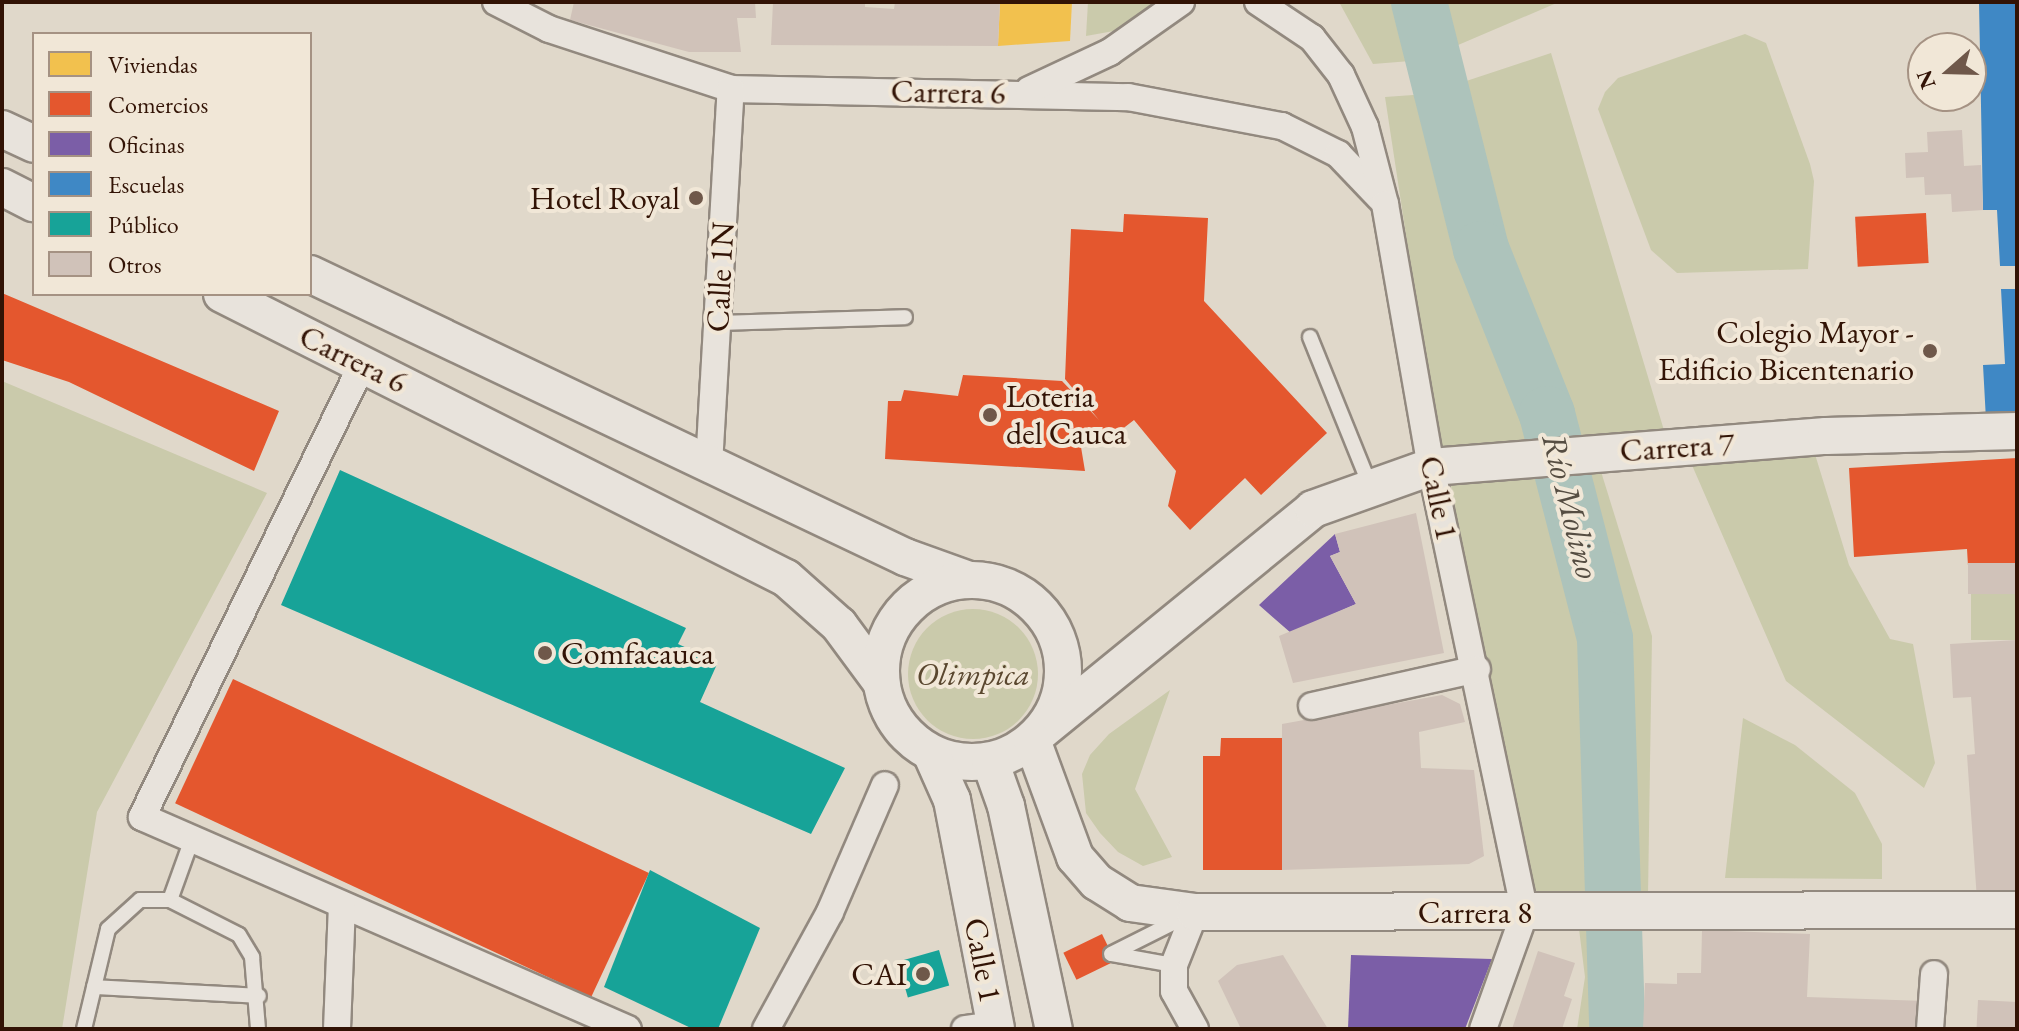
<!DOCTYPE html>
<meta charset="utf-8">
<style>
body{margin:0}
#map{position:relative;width:2019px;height:1031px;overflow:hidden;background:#e0d8ca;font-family:"EB Garamond",serif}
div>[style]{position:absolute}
.green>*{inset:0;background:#cacaab;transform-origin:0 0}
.round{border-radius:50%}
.homes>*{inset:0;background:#f2c14e}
.shops>*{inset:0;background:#e4572e;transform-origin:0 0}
.offices>*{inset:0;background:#7b5ea7}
.schools>*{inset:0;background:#3f88c5}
.public>*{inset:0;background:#17a398;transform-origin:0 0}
.river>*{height:56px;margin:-28px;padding:0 28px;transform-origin:28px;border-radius:28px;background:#adc3bb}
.building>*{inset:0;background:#d0c2b9;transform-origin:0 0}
.roads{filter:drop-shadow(2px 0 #92897f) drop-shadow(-2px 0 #92897f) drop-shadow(0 2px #92897f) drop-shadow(0 -2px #92897f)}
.lane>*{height:14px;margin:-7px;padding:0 7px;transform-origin:7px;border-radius:7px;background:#e8e3dc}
.street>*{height:26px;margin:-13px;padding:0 13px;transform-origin:13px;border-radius:13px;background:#e8e3dc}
.secondary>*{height:36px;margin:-18px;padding:0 18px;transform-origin:18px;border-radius:18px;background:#e8e3dc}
.secondary>.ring{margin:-18px;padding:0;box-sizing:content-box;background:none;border:36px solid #e8e3dc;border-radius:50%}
.dots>*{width:22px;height:22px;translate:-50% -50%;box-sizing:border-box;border:4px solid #f1e7d7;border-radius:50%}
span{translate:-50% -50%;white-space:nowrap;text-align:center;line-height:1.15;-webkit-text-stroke:8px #f1e7d7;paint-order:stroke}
.street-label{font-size:32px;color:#321305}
.poi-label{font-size:32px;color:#321305}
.right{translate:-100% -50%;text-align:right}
.left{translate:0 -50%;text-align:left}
.park-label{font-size:32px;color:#5a472f;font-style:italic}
.water-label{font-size:34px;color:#554d42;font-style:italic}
.frame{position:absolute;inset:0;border:4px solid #321305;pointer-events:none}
.legend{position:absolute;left:32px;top:32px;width:280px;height:264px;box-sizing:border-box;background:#f1e7d7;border:2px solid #a59283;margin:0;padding:10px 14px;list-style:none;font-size:24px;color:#321305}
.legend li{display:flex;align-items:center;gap:16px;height:40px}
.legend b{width:40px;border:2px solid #a59283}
.north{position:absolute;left:1907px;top:32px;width:80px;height:80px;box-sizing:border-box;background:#f1e7d7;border:2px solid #a59283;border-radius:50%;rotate:250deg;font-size:22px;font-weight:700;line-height:32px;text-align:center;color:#321305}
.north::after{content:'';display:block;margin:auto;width:28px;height:36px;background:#6f584a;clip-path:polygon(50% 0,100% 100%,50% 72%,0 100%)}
</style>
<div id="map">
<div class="green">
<i style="clip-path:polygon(1088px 2px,1162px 2px,1125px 29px,1086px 36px)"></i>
<i style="clip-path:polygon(1339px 2px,1559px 2px,1423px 60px,1373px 64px)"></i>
<i style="clip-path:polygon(1745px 34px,1766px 43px,1810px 164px,1814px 181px,1808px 269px,1677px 273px,1651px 250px,1598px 109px,1605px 92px,1618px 78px)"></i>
<i style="clip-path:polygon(1551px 53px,1666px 437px,1440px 458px,1385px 97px,1427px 94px)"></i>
<i style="clip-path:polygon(2px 381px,267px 493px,97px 812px,62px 1029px,2px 1029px)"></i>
<i style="clip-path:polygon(1814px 451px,1849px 565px,1890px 639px,1913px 644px,1935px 763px,1924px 788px,1786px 681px,1688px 456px)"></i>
<i style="clip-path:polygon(1599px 465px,1652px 636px,1648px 896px,1536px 898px,1442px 474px)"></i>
<i style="left:2017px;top:594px;width:46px;height:46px;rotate:90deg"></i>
<i class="round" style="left:908px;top:609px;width:130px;height:130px"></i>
<i style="clip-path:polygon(1170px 690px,1135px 789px,1172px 857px,1143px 866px,1118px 852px,1100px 833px,1086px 813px,1082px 774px,1090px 755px,1109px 734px)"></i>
<i style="clip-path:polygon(1743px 718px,1795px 745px,1855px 793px,1882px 844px,1882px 879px,1725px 878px)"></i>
<i style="clip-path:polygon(1636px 928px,1633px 1029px,1577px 1029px,1585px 977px,1579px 929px)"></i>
</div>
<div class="homes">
<i style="clip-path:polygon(1000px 2px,1072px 2px,1070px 41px,998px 46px)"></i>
</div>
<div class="shops">
<i style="left:1926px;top:213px;width:50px;height:71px;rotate:87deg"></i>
<i style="clip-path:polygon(1124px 214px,1208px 218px,1204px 301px,1327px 433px,1261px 495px,1245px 478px,1190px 530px,1168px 506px,1176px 471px,1134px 420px,1112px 437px,1106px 430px,1081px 447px,1085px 471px,885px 459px,888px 401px,901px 401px,904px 390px,958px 396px,963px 375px,1062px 381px,1099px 420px,1065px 379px,1071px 229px,1123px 232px)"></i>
<i style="clip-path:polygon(2px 293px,279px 411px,254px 471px,69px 382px,2px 360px)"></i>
<i style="clip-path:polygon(2017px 458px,2017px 563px,1968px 566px,1967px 549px,1854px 557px,1849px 468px)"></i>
<i style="left:233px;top:679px;width:459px;height:137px;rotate:25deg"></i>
<i style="clip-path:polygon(1221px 738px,1282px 738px,1282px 870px,1203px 870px,1203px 756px,1220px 756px)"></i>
<i style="left:1102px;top:934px;width:30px;height:43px;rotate:64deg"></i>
</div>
<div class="offices">
<i style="clip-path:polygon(1335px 534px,1340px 552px,1330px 556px,1356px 604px,1291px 633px,1259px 605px)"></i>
<i style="clip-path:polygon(1351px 955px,1492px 959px,1465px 1029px,1348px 1029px)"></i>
</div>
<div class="schools">
<i style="clip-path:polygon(1979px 2px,2017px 2px,2017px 266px,2000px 266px,1997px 210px,1983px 210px)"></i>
<i style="clip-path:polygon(2001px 289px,2017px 289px,2017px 418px,1986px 420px,1983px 365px,2005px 364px)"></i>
</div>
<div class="public">
<i style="clip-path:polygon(340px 470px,686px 628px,678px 644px,718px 662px,700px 702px,845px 768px,811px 834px,281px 605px)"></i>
<i style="clip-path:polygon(650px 870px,760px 928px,718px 1029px,693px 1029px,604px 987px)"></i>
<i style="left:939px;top:950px;width:37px;height:43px;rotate:74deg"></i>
</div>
<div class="river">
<i style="left:1419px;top:2px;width:255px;rotate:75.9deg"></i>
<i style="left:1481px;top:249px;width:178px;rotate:68.2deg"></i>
<i style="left:1547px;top:414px;width:232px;rotate:75.5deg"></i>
<i style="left:1605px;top:639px;width:390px;rotate:88.2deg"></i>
</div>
<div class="building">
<i style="clip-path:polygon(574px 2px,755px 2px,756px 18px,737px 18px,741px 52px,689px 52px,570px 20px)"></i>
<i style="clip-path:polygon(773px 2px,865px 2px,865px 7px,894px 9px,895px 2px,1000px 2px,998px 46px,771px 45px)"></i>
<i style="clip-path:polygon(1962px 130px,1964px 166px,1981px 165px,1983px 210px,1952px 212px,1951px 194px,1925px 195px,1924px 177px,1906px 178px,1905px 153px,1928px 152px,1927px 132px)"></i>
<i style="clip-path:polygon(1416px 513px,1444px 653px,1293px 683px,1279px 636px,1356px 604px,1330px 556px,1340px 552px,1335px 534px)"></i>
<i style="left:2017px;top:563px;width:31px;height:49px;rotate:90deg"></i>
<i style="clip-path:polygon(2017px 640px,2017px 897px,1977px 900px,1967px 755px,1975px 754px,1971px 697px,1953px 698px,1950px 644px)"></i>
<i style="clip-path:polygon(1442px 695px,1460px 704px,1465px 722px,1419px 732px,1421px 768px,1474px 770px,1484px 856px,1469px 864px,1282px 870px,1282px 724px)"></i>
<i style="clip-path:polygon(1702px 930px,1810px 934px,1807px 997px,1925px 1001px,1924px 1029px,1643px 1029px,1645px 983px,1677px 984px,1677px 973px,1701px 973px)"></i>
<i style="clip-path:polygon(1538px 951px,1575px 963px,1564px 996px,1572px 999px,1562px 1029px,1512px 1029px)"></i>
<i style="clip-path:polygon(1283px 955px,1328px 1029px,1241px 1029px,1218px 981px,1237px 965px)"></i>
<i style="left:1978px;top:1000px;width:39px;height:29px;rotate:3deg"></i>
</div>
<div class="roads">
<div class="lane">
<i style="left:718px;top:323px;width:187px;rotate:-1.8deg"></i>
<i style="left:1310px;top:337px;width:163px;rotate:68deg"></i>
<i style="left:170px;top:900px;width:65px;rotate:-70.2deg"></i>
<i style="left:1111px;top:954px;width:78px;rotate:-26.6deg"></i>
<i style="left:1112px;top:954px;width:63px;rotate:10.1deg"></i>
<i style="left:94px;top:987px;width:165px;rotate:3.1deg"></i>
<i style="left:84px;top:1029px;width:103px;rotate:-76.5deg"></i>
<i style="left:108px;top:929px;width:43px;rotate:-42.2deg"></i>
<i style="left:140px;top:900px;width:30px"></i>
<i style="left:170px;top:900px;width:77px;rotate:26.9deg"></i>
<i style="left:239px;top:935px;width:26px;rotate:59deg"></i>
<i style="left:252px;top:957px;width:72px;rotate:85.2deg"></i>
</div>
<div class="street">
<i style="left:496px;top:2px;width:59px;rotate:27deg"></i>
<i style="left:549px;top:29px;width:192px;rotate:18.2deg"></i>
<i style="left:731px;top:89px;width:397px;rotate:1.2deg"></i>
<i style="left:1128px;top:97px;width:157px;rotate:10.7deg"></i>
<i style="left:1282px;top:126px;width:63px;rotate:26.6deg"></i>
<i style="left:1338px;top:154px;width:61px;rotate:46.3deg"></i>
<i style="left:1258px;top:2px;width:65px;rotate:33.7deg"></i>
<i style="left:1312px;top:38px;width:47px;rotate:51.9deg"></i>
<i style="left:1341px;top:75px;width:57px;rotate:65.2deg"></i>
<i style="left:1365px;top:127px;width:80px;rotate:75.4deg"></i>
<i style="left:1385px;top:204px;width:267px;rotate:80.1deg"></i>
<i style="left:1431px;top:467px;width:455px;rotate:78.1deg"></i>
<i style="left:1525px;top:912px;width:124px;rotate:109.7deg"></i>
<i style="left:1029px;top:90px;width:89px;rotate:-25.1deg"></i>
<i style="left:1110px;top:52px;width:87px;rotate:-35.2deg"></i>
<i style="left:363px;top:363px;width:505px;rotate:115.96deg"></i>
<i style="left:142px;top:817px;width:530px;rotate:23.57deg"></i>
<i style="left:709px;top:465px;width:377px;rotate:-86.7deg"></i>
<i style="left:1312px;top:706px;width:169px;rotate:-12.6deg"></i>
<i style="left:337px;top:1029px;width:123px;rotate:-87.7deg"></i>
<i style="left:766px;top:1029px;width:133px;rotate:-61.3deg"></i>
<i style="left:830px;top:912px;width:138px;rotate:-66.6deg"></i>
<i style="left:965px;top:1029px;width:30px;rotate:-8deg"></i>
<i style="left:1195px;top:1029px;width:43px;rotate:-118.9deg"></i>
<i style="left:1174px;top:991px;width:26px;rotate:-90deg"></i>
<i style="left:1174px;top:965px;width:57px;rotate:-68.4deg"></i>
<i style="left:1930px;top:1029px;width:55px;rotate:-85.8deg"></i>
</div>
<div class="secondary">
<i style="left:2px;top:129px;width:35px;rotate:25deg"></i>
<i style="left:2px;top:187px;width:36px;rotate:27deg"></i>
<i style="left:310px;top:274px;width:659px;rotate:25.44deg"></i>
<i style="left:905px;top:557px;width:68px;rotate:19.8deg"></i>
<i style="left:222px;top:294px;width:631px;rotate:26.73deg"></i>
<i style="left:786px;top:578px;width:71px;rotate:41.6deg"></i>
<i style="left:839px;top:625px;width:71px;rotate:53.6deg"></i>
<i class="ring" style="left:881px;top:580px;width:146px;height:146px"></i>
<i style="left:1040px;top:732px;width:353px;rotate:-39.2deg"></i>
<i style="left:1313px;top:509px;width:125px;rotate:-19.6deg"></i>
<i style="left:1431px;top:467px;width:396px;rotate:-4.5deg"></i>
<i style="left:1826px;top:436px;width:191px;rotate:-1.5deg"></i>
<i style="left:1032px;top:740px;width:125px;rotate:69.8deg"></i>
<i style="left:1075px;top:857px;width:33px;rotate:49deg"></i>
<i style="left:1097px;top:882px;width:39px;rotate:32deg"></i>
<i style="left:1130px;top:903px;width:66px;rotate:7.9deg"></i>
<i style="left:1195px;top:912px;width:822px;rotate:-0.14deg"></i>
<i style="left:931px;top:753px;width:51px;rotate:65.9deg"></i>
<i style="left:952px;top:800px;width:233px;rotate:79.1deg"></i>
<i style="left:990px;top:761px;width:48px;rotate:70.4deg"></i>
<i style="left:1006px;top:806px;width:228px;rotate:77.9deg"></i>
</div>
</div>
<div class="dots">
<i style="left:696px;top:198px;background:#6f584a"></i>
<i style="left:1930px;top:351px;background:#6f584a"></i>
<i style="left:990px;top:415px;background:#6f584a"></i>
<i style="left:545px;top:653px;background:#6f584a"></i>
<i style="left:923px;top:974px;background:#6f584a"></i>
</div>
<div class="street-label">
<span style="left:948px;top:92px;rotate:1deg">Carrera 6</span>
<span style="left:720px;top:277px;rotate:-87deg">Calle 1N</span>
<span style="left:353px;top:359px;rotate:26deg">Carrera 6</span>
<span style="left:1677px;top:447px;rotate:-4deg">Carrera 7</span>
<span style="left:1439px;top:498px;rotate:78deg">Calle 1</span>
<span style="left:1475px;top:912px">Carrera 8</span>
<span style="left:983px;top:960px;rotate:79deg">Calle 1</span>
</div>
<div class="poi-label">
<span class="right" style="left:680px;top:198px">Hotel Royal</span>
<span class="right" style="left:1914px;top:351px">Colegio Mayor -<br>Edificio Bicentenario</span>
<span class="left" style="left:1006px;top:415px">Loteria<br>del Cauca</span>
<span class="left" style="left:561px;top:653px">Comfacauca</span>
<span class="right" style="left:907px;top:974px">CAI</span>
</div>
<div class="park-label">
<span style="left:973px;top:674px">Olimpica</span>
</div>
<div class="water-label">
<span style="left:1571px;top:506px;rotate:76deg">Río Molino</span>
</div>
<div class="frame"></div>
<ul class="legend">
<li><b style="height:22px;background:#f2c14e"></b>Viviendas</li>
<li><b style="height:22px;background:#e4572e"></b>Comercios</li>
<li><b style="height:22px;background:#7b5ea7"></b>Oficinas</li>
<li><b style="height:22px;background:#3f88c5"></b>Escuelas</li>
<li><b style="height:22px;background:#17a398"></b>Público</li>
<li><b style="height:22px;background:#d0c2b9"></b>Otros</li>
</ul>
<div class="north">N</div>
</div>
